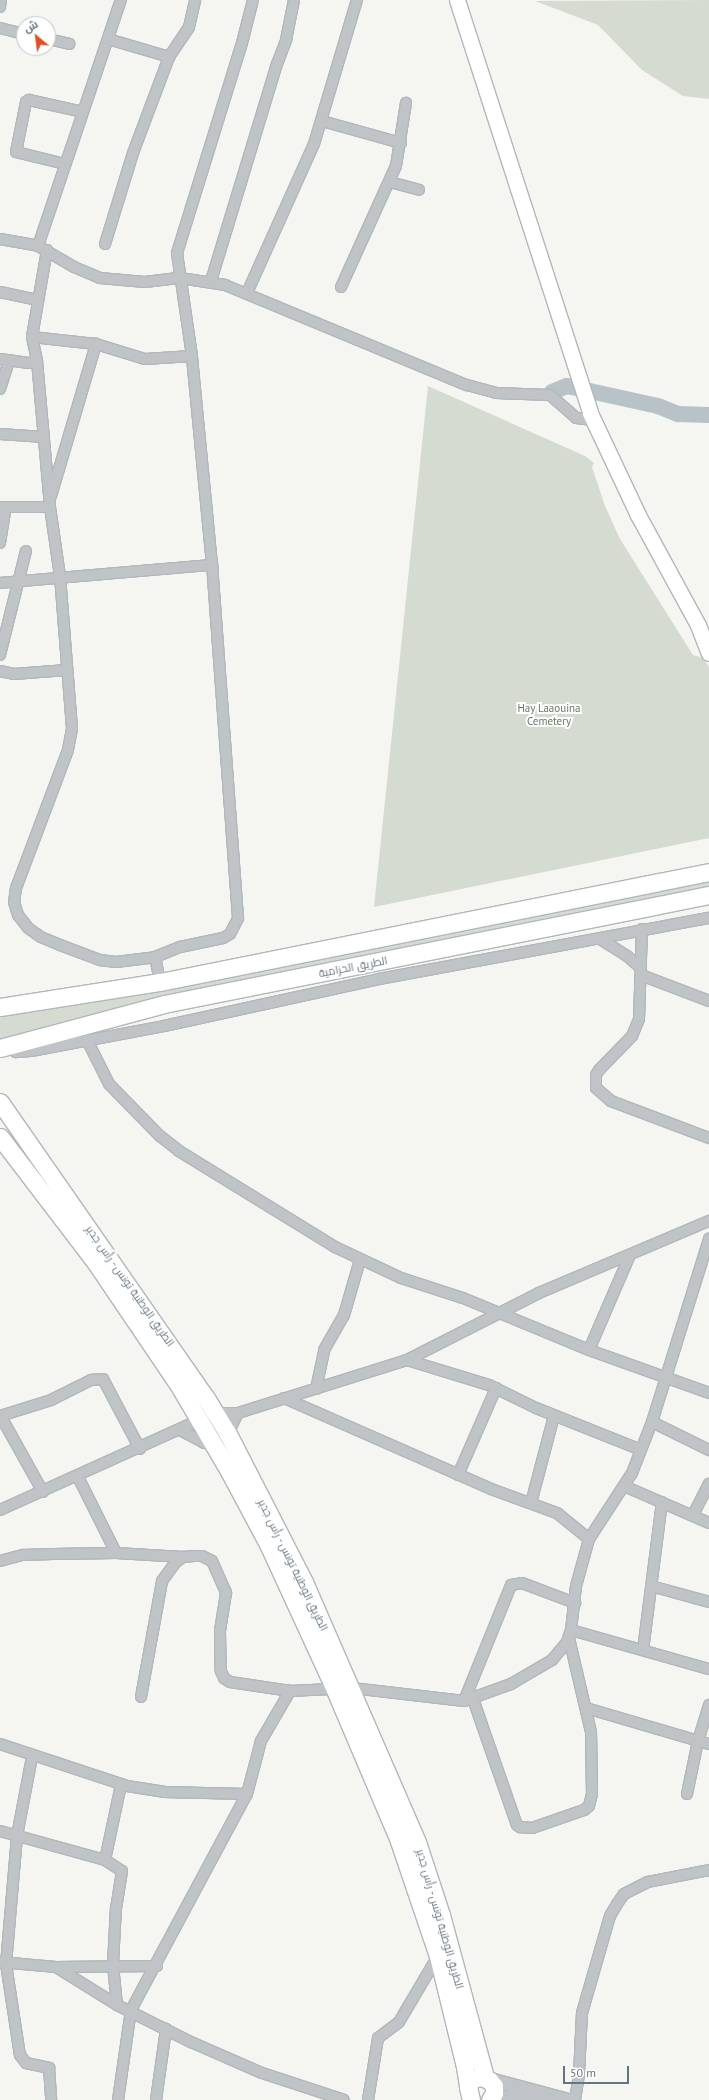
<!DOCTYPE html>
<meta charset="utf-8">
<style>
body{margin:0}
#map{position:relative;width:709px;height:2100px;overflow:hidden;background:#f5f5f1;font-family:"PT Sans",Cairo,sans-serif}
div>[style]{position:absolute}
.green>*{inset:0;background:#d6dbd2}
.river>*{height:16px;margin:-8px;padding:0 8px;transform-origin:8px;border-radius:8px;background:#b7c3c7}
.roads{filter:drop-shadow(1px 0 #b2b7bb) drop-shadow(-1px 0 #b2b7bb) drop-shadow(0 1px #b2b7bb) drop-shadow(0 -1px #b2b7bb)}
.minor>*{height:10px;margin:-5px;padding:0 5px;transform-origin:5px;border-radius:5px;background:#c0c4c7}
.tertiary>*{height:13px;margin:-6.5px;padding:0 6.5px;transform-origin:6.5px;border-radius:6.5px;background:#c0c4c7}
.secondary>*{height:15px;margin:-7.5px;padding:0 7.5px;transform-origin:7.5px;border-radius:7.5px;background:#fff}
.trunk>*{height:17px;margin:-8.5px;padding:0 8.5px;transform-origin:8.5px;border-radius:8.5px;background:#fff}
span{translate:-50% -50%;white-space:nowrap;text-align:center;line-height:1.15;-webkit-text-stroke:4px #fff;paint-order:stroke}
.park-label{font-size:11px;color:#677863}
.street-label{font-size:11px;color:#647481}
.north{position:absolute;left:16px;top:16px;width:40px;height:40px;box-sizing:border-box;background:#fff;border:1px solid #c1c7cd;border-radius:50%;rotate:331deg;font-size:11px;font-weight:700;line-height:16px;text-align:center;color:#647481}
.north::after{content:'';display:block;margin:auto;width:14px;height:18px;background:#dd5229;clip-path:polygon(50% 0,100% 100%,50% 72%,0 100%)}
.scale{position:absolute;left:563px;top:2066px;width:66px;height:18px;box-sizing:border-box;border:2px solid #647481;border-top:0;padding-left:5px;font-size:12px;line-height:14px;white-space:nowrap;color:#647481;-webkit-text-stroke:3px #fff;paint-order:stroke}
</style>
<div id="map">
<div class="green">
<i style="clip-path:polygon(709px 0,709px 99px,683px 96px,642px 70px,598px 25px,535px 1px)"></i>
<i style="clip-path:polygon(428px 386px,585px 456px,594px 463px,592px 467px,605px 506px,620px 539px,693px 655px,703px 658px,709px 667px,709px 838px,374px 907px)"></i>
<i style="clip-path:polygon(709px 878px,709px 887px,371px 956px,0 1043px,0 1013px)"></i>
</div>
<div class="river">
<i style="left:552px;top:392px;width:16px;rotate:-22deg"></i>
<i style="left:567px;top:386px;width:93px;rotate:12.4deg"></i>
<i style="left:658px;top:406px;width:22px;rotate:22deg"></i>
<i style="left:678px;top:414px;width:31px;rotate:2deg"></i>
</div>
<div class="roads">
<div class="minor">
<i style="left:0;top:7px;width:7px;rotate:-82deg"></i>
<i style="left:0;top:28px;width:25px;rotate:14deg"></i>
<i style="left:48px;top:39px;width:22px;rotate:13deg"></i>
<i style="left:108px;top:39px;width:64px;rotate:16.4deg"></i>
<i style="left:169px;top:57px;width:36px;rotate:-56deg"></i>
<i style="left:189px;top:27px;width:28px;rotate:-77deg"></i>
<i style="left:322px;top:121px;width:82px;rotate:15.6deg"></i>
<i style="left:65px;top:164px;width:50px;rotate:-166.2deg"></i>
<i style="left:16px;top:152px;width:51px;rotate:-78.7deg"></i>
<i style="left:26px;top:102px;width:4px;rotate:-34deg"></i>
<i style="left:29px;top:100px;width:55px;rotate:12.5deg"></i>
<i style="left:390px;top:182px;width:30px;rotate:15deg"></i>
<i style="left:0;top:239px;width:39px;rotate:10deg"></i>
<i style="left:38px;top:246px;width:42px;rotate:30.3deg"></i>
<i style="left:74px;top:267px;width:28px;rotate:23deg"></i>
<i style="left:100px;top:278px;width:45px;rotate:5.1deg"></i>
<i style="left:145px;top:282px;width:35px;rotate:-7deg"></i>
<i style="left:180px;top:278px;width:46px;rotate:8.8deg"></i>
<i style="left:225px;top:285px;width:262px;rotate:22.5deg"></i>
<i style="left:467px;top:385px;width:30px;rotate:15deg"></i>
<i style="left:496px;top:393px;width:54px;rotate:2.1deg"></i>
<i style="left:550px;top:395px;width:35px;rotate:41deg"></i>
<i style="left:576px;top:418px;width:17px;rotate:7deg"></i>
<i style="left:105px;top:244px;width:95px;rotate:-72.9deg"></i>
<i style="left:133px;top:153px;width:103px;rotate:-69.4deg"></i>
<i style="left:38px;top:246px;width:260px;rotate:-71.4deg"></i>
<i style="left:47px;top:250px;width:88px;rotate:99.8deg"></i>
<i style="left:32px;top:337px;width:25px;rotate:78deg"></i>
<i style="left:37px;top:361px;width:147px;rotate:84.9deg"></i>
<i style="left:50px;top:507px;width:70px;rotate:81.8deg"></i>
<i style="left:60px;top:576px;width:153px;rotate:85.5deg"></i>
<i style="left:72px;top:729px;width:21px;rotate:101deg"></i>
<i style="left:68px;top:750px;width:147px;rotate:110.6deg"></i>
<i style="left:16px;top:888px;width:14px;rotate:98deg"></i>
<i style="left:14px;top:902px;width:14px;rotate:73deg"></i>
<i style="left:18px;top:915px;width:16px;rotate:52deg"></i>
<i style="left:28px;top:928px;width:16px;rotate:35deg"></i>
<i style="left:41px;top:937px;width:21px;rotate:23deg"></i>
<i style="left:60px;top:945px;width:43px;rotate:20.6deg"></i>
<i style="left:100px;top:960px;width:16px;rotate:7deg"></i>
<i style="left:116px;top:962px;width:39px;rotate:-7deg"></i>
<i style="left:211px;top:281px;width:227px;rotate:-73.1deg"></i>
<i style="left:277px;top:64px;width:26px;rotate:-69deg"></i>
<i style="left:286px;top:40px;width:41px;rotate:-78.7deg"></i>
<i style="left:341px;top:287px;width:133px;rotate:-65.6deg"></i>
<i style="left:396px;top:166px;width:64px;rotate:-81deg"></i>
<i style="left:0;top:292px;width:39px;rotate:12deg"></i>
<i style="left:247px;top:293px;width:163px;rotate:-65.8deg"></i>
<i style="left:314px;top:144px;width:150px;rotate:-73.4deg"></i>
<i style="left:32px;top:337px;width:64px;rotate:6.2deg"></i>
<i style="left:96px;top:344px;width:51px;rotate:17deg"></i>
<i style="left:145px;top:359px;width:47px;rotate:-3.7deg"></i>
<i style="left:0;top:359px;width:29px;rotate:8deg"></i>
<i style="left:29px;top:363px;width:8px;rotate:-14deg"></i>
<i style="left:0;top:389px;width:29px;rotate:-72deg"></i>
<i style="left:0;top:434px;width:44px;rotate:3.9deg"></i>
<i style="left:51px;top:496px;width:159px;rotate:-73.5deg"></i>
<i style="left:0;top:507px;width:50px"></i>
<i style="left:0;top:543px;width:36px;rotate:-81deg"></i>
<i style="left:0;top:583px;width:213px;rotate:-4.9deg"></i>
<i style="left:0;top:655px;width:107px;rotate:-76deg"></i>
<i style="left:0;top:671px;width:14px;rotate:12deg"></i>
<i style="left:14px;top:674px;width:53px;rotate:-4.3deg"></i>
<i style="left:642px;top:929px;width:90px;rotate:91.9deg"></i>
<i style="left:639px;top:1019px;width:18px;rotate:112deg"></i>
<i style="left:632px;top:1036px;width:47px;rotate:134.1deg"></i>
<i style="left:599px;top:1070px;width:6px;rotate:121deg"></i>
<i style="left:596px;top:1075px;width:13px;rotate:90deg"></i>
<i style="left:596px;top:1088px;width:20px;rotate:41deg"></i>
<i style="left:611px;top:1101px;width:105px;rotate:20.7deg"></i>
<i style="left:600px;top:939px;width:32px;rotate:32deg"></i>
<i style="left:627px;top:956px;width:18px;rotate:41deg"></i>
<i style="left:641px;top:975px;width:73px;rotate:20.9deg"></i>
<i style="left:160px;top:982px;width:25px;rotate:-101deg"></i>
<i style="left:155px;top:957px;width:27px;rotate:-22deg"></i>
<i style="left:180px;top:947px;width:44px;rotate:-11.8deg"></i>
<i style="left:223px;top:938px;width:8px;rotate:-30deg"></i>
<i style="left:230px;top:934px;width:18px;rotate:-63deg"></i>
<i style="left:238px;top:918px;width:354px;rotate:-94.2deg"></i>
<i style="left:212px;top:565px;width:210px;rotate:-95.5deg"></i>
<i style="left:192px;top:356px;width:104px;rotate:-98.3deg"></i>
<i style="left:177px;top:253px;width:220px;rotate:-72.8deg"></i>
<i style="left:242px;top:43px;width:44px;rotate:-75.7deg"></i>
<i style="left:87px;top:1040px;width:49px;rotate:63.4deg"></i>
<i style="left:109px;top:1084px;width:73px;rotate:45.6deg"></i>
<i style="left:160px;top:1136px;width:24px;rotate:38deg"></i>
<i style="left:179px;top:1151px;width:183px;rotate:31.6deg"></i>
<i style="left:335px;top:1247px;width:73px;rotate:25.2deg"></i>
<i style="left:401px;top:1278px;width:65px;rotate:17.9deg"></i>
<i style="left:463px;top:1298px;width:136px;rotate:22.4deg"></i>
<i style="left:589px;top:1350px;width:127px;rotate:19.7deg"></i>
<i style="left:7px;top:1046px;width:11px;rotate:34deg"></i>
<i style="left:16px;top:1052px;width:15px;rotate:-4deg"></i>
<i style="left:31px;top:1051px;width:135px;rotate:-10.6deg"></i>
<i style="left:164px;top:1026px;width:220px;rotate:-12.3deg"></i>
<i style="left:379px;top:979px;width:336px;rotate:-10.5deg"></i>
<i style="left:589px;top:1350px;width:103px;rotate:-66.7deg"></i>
<i style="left:407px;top:1360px;width:86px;rotate:17deg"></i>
<i style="left:489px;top:1385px;width:52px;rotate:26.1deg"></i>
<i style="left:536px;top:1408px;width:113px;rotate:21.8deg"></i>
<i style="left:316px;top:1389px;width:40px;rotate:-78deg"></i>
<i style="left:324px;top:1350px;width:40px;rotate:-60.3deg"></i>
<i style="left:344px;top:1315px;width:57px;rotate:-73.8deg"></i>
<i style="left:284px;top:1398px;width:226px;rotate:23.7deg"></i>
<i style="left:491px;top:1489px;width:70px;rotate:20deg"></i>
<i style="left:557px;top:1513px;width:41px;rotate:39.1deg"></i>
<i style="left:0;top:1415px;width:88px;rotate:60.8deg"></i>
<i style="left:0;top:1416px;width:53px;rotate:-17.4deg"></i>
<i style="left:51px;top:1400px;width:45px;rotate:-26.6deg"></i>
<i style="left:91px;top:1380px;width:12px;rotate:-5deg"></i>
<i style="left:103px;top:1379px;width:79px;rotate:62.1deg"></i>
<i style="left:652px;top:1422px;width:64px;rotate:26.2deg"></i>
<i style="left:180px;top:1430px;width:27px;rotate:28deg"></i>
<i style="left:204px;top:1443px;width:8px"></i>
<i style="left:212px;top:1443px;width:18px;rotate:-29deg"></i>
<i style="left:228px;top:1434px;width:23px;rotate:-65deg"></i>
<i style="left:458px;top:1475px;width:95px;rotate:-66.4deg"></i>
<i style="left:78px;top:1477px;width:85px;rotate:63.4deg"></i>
<i style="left:624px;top:1486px;width:93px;rotate:23.5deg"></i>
<i style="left:531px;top:1503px;width:90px;rotate:-75.2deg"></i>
<i style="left:0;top:1510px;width:236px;rotate:-24.3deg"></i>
<i style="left:215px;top:1413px;width:23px"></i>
<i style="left:238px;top:1413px;width:177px;rotate:-17.4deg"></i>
<i style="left:407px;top:1360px;width:148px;rotate:-26.9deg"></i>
<i style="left:539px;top:1293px;width:185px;rotate:-23deg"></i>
<i style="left:693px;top:1515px;width:35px;rotate:-63deg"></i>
<i style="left:0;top:1561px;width:24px;rotate:-15deg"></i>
<i style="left:23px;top:1555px;width:30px;rotate:-2deg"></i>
<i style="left:53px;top:1554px;width:63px;rotate:-0.9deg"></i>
<i style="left:116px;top:1553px;width:67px;rotate:3.4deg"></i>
<i style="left:651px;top:1586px;width:60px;rotate:15.4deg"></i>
<i style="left:571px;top:1630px;width:143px;rotate:15.8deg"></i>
<i style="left:643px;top:1650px;width:149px;rotate:-82.7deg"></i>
<i style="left:141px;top:1697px;width:118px;rotate:-79.7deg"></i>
<i style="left:162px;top:1581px;width:24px;rotate:-54deg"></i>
<i style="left:176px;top:1562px;width:9px;rotate:-36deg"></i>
<i style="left:183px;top:1557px;width:11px;rotate:-5deg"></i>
<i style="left:194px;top:1556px;width:8px"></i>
<i style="left:202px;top:1556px;width:11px;rotate:27deg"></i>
<i style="left:212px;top:1561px;width:35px;rotate:66deg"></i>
<i style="left:226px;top:1593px;width:39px;rotate:99deg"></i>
<i style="left:220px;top:1632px;width:39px;rotate:89deg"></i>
<i style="left:221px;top:1671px;width:8px;rotate:67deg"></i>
<i style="left:224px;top:1678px;width:7px;rotate:34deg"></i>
<i style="left:230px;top:1682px;width:61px;rotate:8.5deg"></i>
<i style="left:290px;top:1691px;width:62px;rotate:-2.8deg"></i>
<i style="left:352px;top:1688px;width:113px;rotate:6.6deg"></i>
<i style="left:464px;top:1701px;width:50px;rotate:-19.9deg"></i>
<i style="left:511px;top:1684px;width:48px;rotate:-30.3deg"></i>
<i style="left:552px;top:1660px;width:23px;rotate:-50deg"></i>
<i style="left:567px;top:1642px;width:13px;rotate:-72deg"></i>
<i style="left:571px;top:1630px;width:44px;rotate:-83.5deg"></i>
<i style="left:576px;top:1586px;width:49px;rotate:-74.5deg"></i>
<i style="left:589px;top:1539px;width:79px;rotate:-56.9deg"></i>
<i style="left:632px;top:1473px;width:55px;rotate:-68.6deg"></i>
<i style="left:652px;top:1422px;width:192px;rotate:-72.7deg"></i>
<i style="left:473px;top:1699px;width:133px;rotate:70.8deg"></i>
<i style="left:517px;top:1825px;width:4px;rotate:34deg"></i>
<i style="left:520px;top:1827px;width:12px;rotate:5deg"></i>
<i style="left:532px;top:1828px;width:55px;rotate:-19.1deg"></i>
<i style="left:584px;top:1810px;width:6px;rotate:-39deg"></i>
<i style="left:589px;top:1806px;width:12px;rotate:-76deg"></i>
<i style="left:592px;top:1794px;width:62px;rotate:-90.9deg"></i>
<i style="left:591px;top:1732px;width:97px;rotate:-103.2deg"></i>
<i style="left:464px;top:1701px;width:125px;rotate:-67.9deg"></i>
<i style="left:511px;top:1585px;width:11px;rotate:-10deg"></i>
<i style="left:522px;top:1583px;width:57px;rotate:20.7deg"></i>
<i style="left:586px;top:1708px;width:128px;rotate:16.3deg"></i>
<i style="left:0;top:1744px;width:134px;rotate:18.3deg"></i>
<i style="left:127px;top:1786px;width:37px;rotate:9deg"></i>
<i style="left:164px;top:1792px;width:83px;rotate:1.4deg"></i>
<i style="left:32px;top:1757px;width:80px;rotate:100.8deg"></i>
<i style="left:17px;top:1836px;width:128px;rotate:94.9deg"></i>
<i style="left:6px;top:1964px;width:92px;rotate:81.3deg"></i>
<i style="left:20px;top:2055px;width:10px;rotate:53deg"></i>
<i style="left:26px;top:2063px;width:24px;rotate:12deg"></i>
<i style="left:49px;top:2068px;width:32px;rotate:86deg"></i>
<i style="left:687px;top:1794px;width:54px;rotate:-78.3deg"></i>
<i style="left:698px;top:1741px;width:38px;rotate:-73deg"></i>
<i style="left:0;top:1831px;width:109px;rotate:15.4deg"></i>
<i style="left:105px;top:1860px;width:20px;rotate:33deg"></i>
<i style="left:122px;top:1871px;width:36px;rotate:99deg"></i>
<i style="left:116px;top:1907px;width:58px;rotate:93deg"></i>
<i style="left:113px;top:1965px;width:40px;rotate:84.3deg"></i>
<i style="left:105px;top:1860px;width:77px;rotate:-78deg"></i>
<i style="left:0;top:1962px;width:56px;rotate:5.1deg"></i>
<i style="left:56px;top:1967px;width:72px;rotate:31.9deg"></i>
<i style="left:117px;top:2005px;width:83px;rotate:26.6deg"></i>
<i style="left:191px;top:2042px;width:77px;rotate:23.6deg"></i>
<i style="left:262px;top:2073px;width:86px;rotate:18.2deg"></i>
<i style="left:56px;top:1967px;width:101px;rotate:-0.6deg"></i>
<i style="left:118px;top:2100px;width:91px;rotate:-81.8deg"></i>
<i style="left:131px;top:2010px;width:245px;rotate:-61.8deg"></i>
<i style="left:247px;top:1794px;width:55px;rotate:-75.2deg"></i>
<i style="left:261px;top:1741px;width:58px;rotate:-59.9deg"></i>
<i style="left:156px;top:2100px;width:72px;rotate:-82deg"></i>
<i style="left:368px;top:2100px;width:63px;rotate:-80.8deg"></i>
<i style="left:378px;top:2038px;width:26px;rotate:-37deg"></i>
<i style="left:399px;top:2022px;width:77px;rotate:-59.4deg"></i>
<i style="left:575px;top:2100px;width:26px;rotate:-81deg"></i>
<i style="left:579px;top:2074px;width:61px;rotate:-87.2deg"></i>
<i style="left:582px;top:2013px;width:101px;rotate:-73.9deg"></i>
<i style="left:610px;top:1916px;width:14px;rotate:-60deg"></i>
<i style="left:617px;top:1904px;width:12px;rotate:-55deg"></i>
<i style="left:624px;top:1894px;width:27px;rotate:-27deg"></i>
<i style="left:648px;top:1882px;width:62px;rotate:-11.1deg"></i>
</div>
<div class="tertiary">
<i style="left:486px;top:2078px;width:85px;rotate:15deg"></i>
<i style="left:493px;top:2097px;width:49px"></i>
</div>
<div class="secondary">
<i style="left:457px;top:0;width:434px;rotate:72.1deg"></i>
<i style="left:590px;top:413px;width:113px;rotate:64.8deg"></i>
<i style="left:638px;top:515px;width:125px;rotate:61.4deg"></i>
<i style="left:698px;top:625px;width:30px;rotate:69deg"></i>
</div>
<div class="trunk">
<i style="left:0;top:1007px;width:162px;rotate:-8.9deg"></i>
<i style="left:160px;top:982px;width:560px;rotate:-11.33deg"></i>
<i style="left:0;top:1048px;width:170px;rotate:-15deg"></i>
<i style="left:164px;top:1004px;width:556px;rotate:-11.31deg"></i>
<i style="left:0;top:1102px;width:361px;rotate:55.2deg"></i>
<i style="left:206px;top:1398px;width:42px;rotate:58.6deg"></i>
<i style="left:228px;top:1434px;width:166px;rotate:62.8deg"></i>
<i style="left:304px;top:1582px;width:283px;rotate:66.5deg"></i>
<i style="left:417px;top:1842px;width:77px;rotate:71.8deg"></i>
<i style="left:441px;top:1915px;width:168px;rotate:74.8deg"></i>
<i style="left:0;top:1137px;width:158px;rotate:52.7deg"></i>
<i style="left:96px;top:1263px;width:146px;rotate:55.9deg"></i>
<i style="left:178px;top:1384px;width:101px;rotate:59.6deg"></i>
<i style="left:229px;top:1471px;width:83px;rotate:61.9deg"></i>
<i style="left:268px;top:1544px;width:161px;rotate:65.3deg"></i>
<i style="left:335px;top:1690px;width:164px;rotate:67deg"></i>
<i style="left:399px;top:1841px;width:121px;rotate:71.3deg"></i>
<i style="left:438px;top:1956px;width:114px;rotate:76.3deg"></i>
<i style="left:465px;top:2067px;width:20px;rotate:81deg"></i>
<i style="left:471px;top:2100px;width:13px;rotate:-103deg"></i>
<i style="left:468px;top:2087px;width:9px;rotate:-63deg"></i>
<i style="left:472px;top:2079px;width:9px;rotate:-13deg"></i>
<i style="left:481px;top:2077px;width:9px;rotate:21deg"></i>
<i style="left:489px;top:2080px;width:8px;rotate:50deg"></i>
<i style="left:494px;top:2086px;width:7px;rotate:90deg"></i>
<i style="left:494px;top:2093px;width:8px;rotate:120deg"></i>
</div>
</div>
<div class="park-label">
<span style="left:549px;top:715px">Hay Laaouina<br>Cemetery</span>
</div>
<div class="street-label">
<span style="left:353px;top:967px;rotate:-11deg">الطريق الحزامية</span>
<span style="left:130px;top:1286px;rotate:55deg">الطريق الوطنية تونس - رأس جدير</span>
<span style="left:293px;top:1565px;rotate:64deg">الطريق الوطنية تونس - رأس جدير</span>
<span style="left:440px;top:1919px;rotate:74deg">الطريق الوطنية تونس - رأس جدير</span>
</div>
<div class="north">ش</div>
<div class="scale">50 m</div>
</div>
